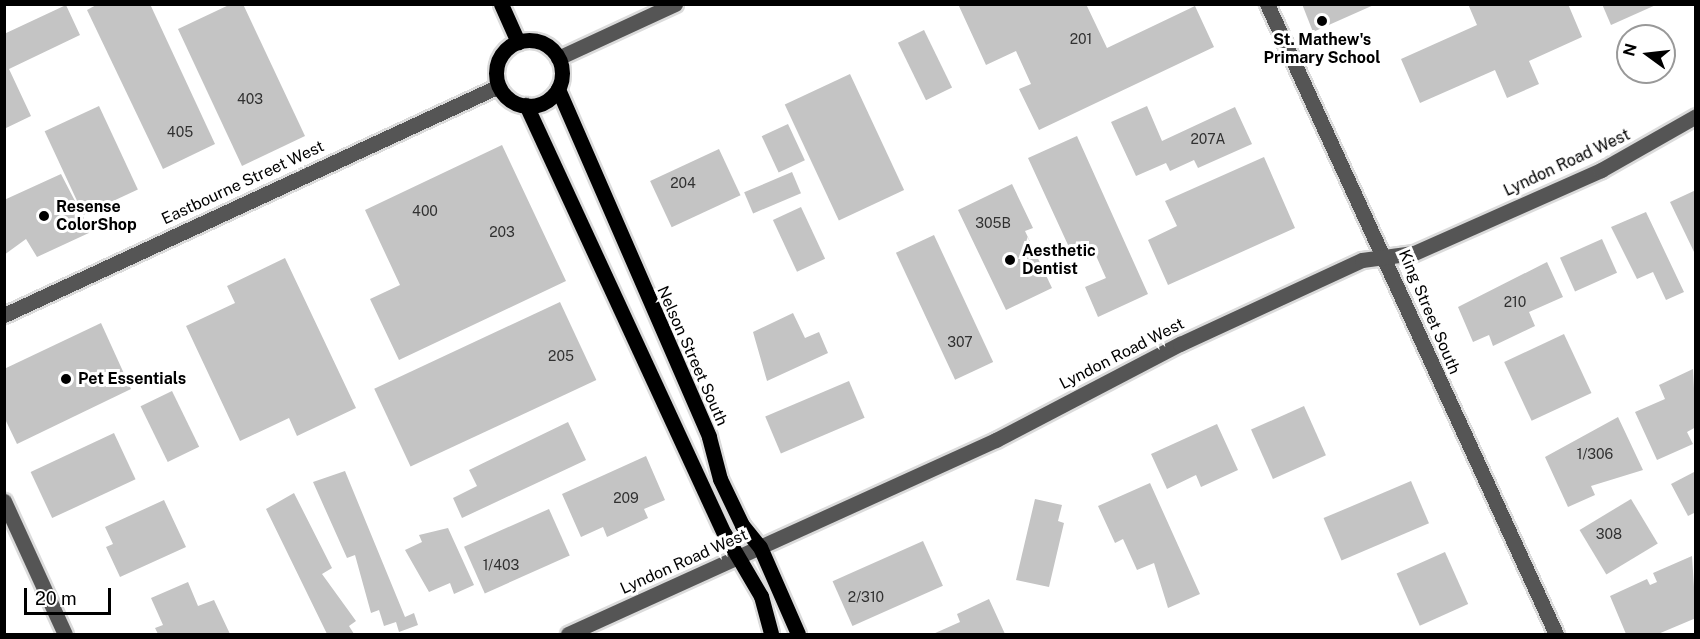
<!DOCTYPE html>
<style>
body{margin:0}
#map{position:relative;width:1700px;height:639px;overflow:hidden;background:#fff;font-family:"Public Sans",sans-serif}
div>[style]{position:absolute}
.building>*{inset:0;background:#c4c4c4;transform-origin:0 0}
.roads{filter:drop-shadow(2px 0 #dbdbdb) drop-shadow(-2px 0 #dbdbdb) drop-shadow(0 2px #dbdbdb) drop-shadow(0 -2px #dbdbdb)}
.minor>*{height:15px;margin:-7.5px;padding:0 7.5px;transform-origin:7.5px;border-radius:7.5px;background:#555}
.major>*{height:15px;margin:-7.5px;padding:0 7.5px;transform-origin:7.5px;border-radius:7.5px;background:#000}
.major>.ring{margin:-7.5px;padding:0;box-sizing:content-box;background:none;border:15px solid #000;border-radius:50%}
.dots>*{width:16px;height:16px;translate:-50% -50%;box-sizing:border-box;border:3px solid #fff;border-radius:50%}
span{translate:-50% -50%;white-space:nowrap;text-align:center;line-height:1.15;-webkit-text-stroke:6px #fff;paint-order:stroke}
.number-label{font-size:14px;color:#313131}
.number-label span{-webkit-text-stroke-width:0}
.poi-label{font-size:16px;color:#000;font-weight:700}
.left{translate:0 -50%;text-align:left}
.street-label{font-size:16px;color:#000}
.frame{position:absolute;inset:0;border:6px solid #000;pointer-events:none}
.north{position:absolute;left:1616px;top:24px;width:60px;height:60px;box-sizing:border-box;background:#fff;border:2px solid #999;border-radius:50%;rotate:285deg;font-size:16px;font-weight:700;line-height:24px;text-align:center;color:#000}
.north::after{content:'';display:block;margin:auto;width:21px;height:27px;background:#000;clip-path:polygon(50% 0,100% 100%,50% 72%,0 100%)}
.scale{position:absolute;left:24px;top:588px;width:87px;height:27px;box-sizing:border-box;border:3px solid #000;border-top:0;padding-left:8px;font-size:18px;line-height:21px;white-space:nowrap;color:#000;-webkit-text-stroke:4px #fff;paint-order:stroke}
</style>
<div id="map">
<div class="building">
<i style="clip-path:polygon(98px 4px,150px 4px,215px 144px,163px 169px,87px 10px)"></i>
<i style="clip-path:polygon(231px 4px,243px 4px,305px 136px,242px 166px,178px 29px)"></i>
<i style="clip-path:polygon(958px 4px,1086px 4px,1107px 48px,1195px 6px,1214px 47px,1039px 130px,1019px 89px,1031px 84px,1016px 51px,986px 65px)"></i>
<i style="clip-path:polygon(1302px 4px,1376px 4px,1313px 32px)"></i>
<i style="clip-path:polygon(1468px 4px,1568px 4px,1582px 37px,1529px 61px,1539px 84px,1507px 98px,1495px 70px,1420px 103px,1401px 59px,1477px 25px)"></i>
<i style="clip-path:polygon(1602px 4px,1658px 4px,1611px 25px)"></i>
<i style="clip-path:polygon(66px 5px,80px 35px,9px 69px,31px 116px,4px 129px,4px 34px)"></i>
<i style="left:924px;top:30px;width:64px;height:29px;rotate:64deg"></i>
<i style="left:850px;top:74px;width:128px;height:72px;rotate:65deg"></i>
<i style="left:99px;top:106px;width:92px;height:60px;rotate:65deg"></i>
<i style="clip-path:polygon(1147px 106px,1162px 141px,1235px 107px,1252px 144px,1198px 168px,1194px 160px,1170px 171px,1166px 163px,1136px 176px,1111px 122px)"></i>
<i style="left:788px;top:124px;width:40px;height:29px;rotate:65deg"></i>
<i style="clip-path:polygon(1077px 136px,1148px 294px,1098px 317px,1085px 287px,1106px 278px,1093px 249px,1074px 258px,1028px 158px)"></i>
<i style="clip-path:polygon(502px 145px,566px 281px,399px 360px,370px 299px,400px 285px,365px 210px)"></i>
<i style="left:719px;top:149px;width:51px;height:76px;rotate:65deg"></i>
<i style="clip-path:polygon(1264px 157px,1295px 228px,1168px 285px,1148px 240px,1177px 226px,1165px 201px)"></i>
<i style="left:792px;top:172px;width:23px;height:52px;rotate:67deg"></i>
<i style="clip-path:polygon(61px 174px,91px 232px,37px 257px,26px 239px,4px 255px,4px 200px)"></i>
<i style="clip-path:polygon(1012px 184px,1033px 228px,1025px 231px,1052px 288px,1006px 310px,958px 210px)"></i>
<i style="clip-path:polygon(1696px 190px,1696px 256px,1670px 202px)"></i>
<i style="left:801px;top:207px;width:57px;height:31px;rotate:65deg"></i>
<i style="clip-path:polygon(1646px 212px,1684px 292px,1666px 300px,1653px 272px,1637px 279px,1611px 227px)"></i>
<i style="left:934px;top:235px;width:140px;height:42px;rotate:65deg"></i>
<i style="left:1602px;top:239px;width:37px;height:46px;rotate:66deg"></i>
<i style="clip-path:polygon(285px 258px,356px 408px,297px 436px,289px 418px,240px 441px,186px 326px,235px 303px,227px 286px)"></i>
<i style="clip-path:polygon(1547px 262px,1563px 297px,1529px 312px,1535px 326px,1493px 346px,1489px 335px,1473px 342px,1458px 307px)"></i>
<i style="left:560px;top:302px;width:86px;height:205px;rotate:65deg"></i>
<i style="clip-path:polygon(793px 313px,805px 338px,819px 332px,828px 353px,767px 381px,753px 332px)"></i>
<i style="clip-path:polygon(101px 323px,131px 389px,17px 444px,4px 417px,4px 369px)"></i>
<i style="left:1564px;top:334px;width:65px;height:66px;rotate:65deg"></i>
<i style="clip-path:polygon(1693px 369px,1696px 427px,1687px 432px,1693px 444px,1657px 460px,1635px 412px,1665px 399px,1659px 385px)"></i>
<i style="left:849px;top:381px;width:40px;height:91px;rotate:67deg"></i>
<i style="left:172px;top:391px;width:62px;height:35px;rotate:64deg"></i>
<i style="left:1304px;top:406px;width:54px;height:58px;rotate:66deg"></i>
<i style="clip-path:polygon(1618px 417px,1643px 470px,1591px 486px,1595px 495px,1568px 507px,1545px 457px)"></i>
<i style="clip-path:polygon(568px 422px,586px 460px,462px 518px,453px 498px,477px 486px,469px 470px)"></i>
<i style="clip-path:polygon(1217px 424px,1238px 470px,1201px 487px,1196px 475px,1167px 489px,1151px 454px)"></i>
<i style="left:114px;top:433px;width:51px;height:92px;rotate:65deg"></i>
<i style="clip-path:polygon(646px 456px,665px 500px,644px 509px,648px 518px,607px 537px,603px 527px,581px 537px,562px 494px)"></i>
<i style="clip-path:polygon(345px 471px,405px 617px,414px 613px,418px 625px,399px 632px,396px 622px,384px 626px,379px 610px,371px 613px,355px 555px,347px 558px,313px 482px)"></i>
<i style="clip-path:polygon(1696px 471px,1696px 512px,1688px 516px,1671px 484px)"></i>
<i style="left:1411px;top:481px;width:46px;height:95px;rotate:67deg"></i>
<i style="clip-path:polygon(1150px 483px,1200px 594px,1168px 608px,1154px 563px,1137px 570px,1123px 539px,1115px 543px,1098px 506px)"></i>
<i style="clip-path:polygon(294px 493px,332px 568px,322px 574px,356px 621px,349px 626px,354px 634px,327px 634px,266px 509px)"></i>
<i style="clip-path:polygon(1035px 499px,1062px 505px,1058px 521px,1064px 523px,1049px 587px,1016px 580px)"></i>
<i style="left:1631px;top:499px;width:52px;height:60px;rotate:59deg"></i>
<i style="clip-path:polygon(164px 500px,186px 547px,120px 577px,106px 547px,113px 544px,105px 527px)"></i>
<i style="left:549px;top:509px;width:51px;height:93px;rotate:66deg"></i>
<i style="clip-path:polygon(448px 528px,474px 585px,454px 594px,450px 583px,429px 592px,405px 550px,422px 542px,419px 535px)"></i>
<i style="left:923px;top:541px;width:49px;height:99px;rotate:66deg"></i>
<i style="left:1445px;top:552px;width:57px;height:53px;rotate:66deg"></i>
<i style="clip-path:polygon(1692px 556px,1696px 618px,1658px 634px,1626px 634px,1610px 596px,1647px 579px,1650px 585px,1657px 582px,1653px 573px)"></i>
<i style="clip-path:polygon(188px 582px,198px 606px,214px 600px,230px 634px,158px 634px,155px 628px,163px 625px,151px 598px)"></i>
<i style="clip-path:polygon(989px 599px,1005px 634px,933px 634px,960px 622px,957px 614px)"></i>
</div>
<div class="roads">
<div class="minor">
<i style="left:1267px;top:4px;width:693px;rotate:65.36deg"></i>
<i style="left:558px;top:58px;width:129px;rotate:-24.8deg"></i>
<i style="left:4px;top:315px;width:545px;rotate:-24.83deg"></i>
<i style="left:4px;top:501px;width:146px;rotate:65.4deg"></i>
<i style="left:568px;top:634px;width:470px;rotate:-24.4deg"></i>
<i style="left:996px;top:440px;width:208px;rotate:-27.6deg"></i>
<i style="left:1180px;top:344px;width:200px;rotate:-24.8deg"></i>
<i style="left:1362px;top:260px;width:52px;rotate:-7.7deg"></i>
<i style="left:1414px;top:253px;width:205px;rotate:-23.9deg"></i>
<i style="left:1601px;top:170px;width:109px;rotate:-29.6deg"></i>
</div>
<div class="major">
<i style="left:501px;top:4px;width:42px;rotate:65.9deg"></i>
<i class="ring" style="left:496px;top:40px;width:51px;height:51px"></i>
<i style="left:558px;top:89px;width:379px;rotate:66.5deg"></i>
<i style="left:709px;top:437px;width:43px;rotate:75.3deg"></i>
<i style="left:720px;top:479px;width:51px;rotate:64.4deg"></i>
<i style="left:742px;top:525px;width:28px;rotate:51deg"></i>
<i style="left:760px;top:547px;width:95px;rotate:66.4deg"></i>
<i style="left:526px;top:105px;width:472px;rotate:65.2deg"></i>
<i style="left:724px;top:533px;width:73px;rotate:59.6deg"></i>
<i style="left:761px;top:596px;width:39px;rotate:75deg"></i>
</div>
</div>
<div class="dots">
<i style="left:1322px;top:21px;background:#000"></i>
<i style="left:44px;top:216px;background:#000"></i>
<i style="left:1010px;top:260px;background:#000"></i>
<i style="left:66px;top:379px;background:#000"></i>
</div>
<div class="number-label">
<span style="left:1081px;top:39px">201</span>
<span style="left:250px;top:99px">403</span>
<span style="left:180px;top:132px">405</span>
<span style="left:1208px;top:139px">207A</span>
<span style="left:683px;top:183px">204</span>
<span style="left:425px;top:211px">400</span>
<span style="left:993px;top:223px">305B</span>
<span style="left:502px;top:232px">203</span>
<span style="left:1515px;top:302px">210</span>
<span style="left:960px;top:342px">307</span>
<span style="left:561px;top:356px">205</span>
<span style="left:1595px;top:454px">1/306</span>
<span style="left:626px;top:498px">209</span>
<span style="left:1609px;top:534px">308</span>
<span style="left:501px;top:565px">1/403</span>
<span style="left:866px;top:597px">2/310</span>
</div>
<div class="poi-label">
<span style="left:1322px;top:49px">St. Mathew's<br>Primary School</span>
<span class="left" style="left:56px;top:216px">Resense<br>ColorShop</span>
<span class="left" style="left:1022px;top:260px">Aesthetic<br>Dentist</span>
<span class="left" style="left:78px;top:379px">Pet Essentials</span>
</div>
<div class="street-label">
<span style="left:1567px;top:163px;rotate:-25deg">Lyndon Road West</span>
<span style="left:243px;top:183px;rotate:-25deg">Eastbourne Street West</span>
<span style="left:1429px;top:312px;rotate:67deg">King Street South</span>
<span style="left:1122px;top:354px;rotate:-27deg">Lyndon Road West</span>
<span style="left:692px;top:356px;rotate:66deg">Nelson Street South</span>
<span style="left:684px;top:562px;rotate:-24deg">Lyndon Road West</span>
</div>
<div class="frame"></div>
<div class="north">N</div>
<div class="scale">20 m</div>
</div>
